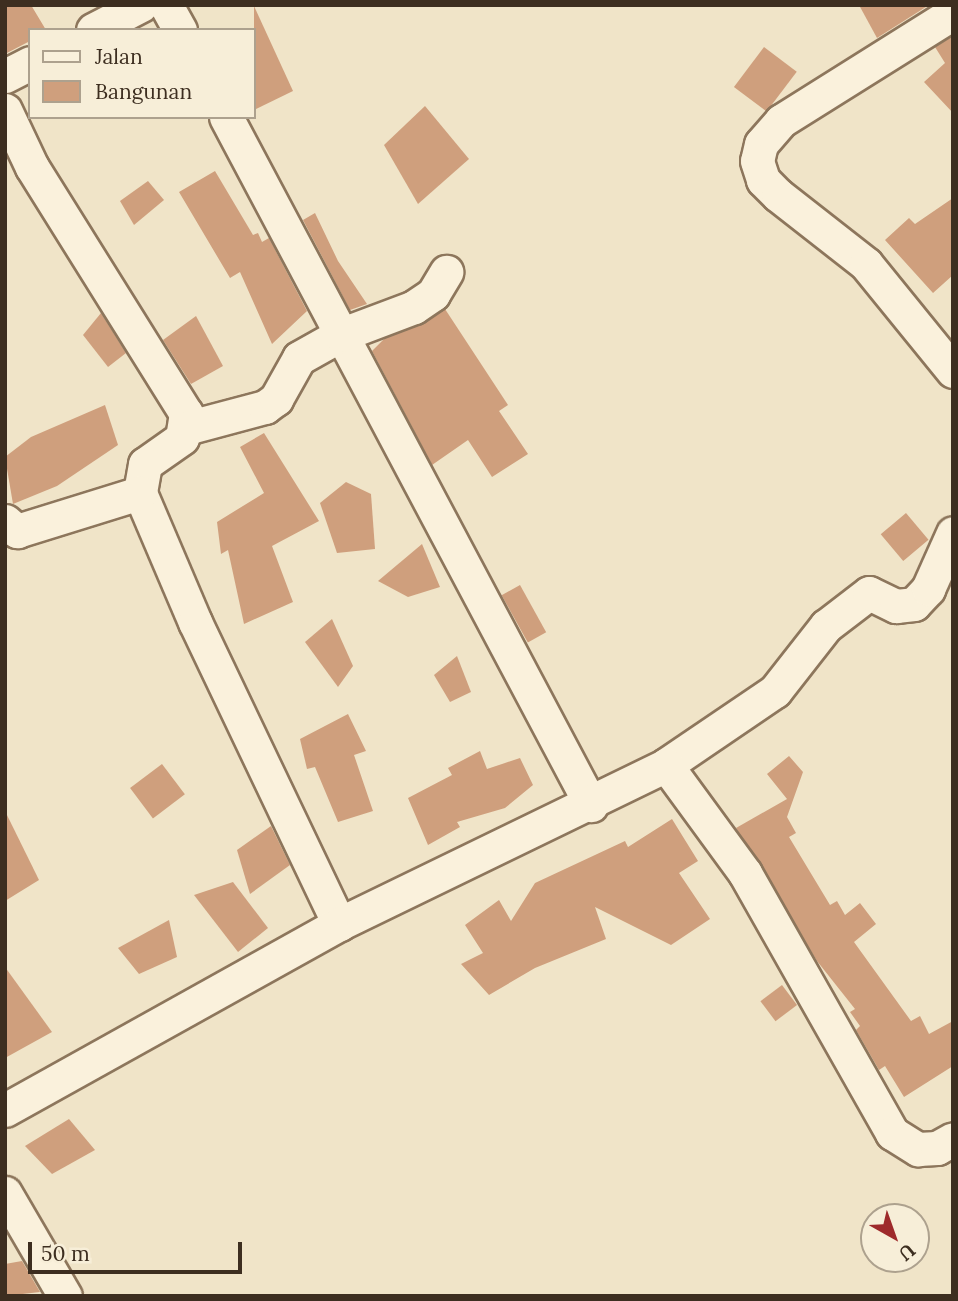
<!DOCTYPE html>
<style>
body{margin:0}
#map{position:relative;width:958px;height:1301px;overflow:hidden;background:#f0e4c8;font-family:Lora,serif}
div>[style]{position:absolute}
.building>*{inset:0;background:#cf9f7d;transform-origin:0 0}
.roads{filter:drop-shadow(2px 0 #8d765c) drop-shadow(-2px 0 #8d765c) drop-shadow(0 2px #8d765c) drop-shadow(0 -2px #8d765c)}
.street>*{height:33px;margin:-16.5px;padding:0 16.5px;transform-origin:16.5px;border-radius:16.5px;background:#faf1dc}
span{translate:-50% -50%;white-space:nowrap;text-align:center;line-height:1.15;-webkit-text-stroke:5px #f7eed8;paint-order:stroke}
.frame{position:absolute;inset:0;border:7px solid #3d2e20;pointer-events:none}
.legend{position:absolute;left:28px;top:28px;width:228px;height:91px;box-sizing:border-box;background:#f7eed8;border:2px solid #ada18e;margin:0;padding:9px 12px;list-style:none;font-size:21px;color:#3d2e20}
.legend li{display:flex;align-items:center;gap:14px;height:35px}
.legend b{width:35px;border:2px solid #ada18e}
.north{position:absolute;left:860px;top:1203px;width:70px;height:70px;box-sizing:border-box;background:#f7eed8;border:2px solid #ada18e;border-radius:50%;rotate:140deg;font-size:19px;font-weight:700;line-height:28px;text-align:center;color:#3d2e20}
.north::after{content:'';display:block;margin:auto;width:24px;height:32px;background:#9e2a2b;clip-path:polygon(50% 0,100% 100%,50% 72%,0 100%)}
.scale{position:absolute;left:28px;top:1242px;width:214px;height:32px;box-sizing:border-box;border:4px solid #3d2e20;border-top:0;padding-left:9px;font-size:21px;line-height:24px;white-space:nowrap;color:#3d2e20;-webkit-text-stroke:5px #f7eed8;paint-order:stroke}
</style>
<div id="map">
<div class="building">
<i style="clip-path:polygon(5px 5px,31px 5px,46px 30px,30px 30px,30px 41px,5px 54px)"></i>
<i style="clip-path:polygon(859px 5px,929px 5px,877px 38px)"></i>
<i style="clip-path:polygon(254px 6px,293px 91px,254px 110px)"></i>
<i style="clip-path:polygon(953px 36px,953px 113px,924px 82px,945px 63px,935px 47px)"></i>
<i style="left:764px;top:47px;width:41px;height:50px;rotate:37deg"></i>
<i style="clip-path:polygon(425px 106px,469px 159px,418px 204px,384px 145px)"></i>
<i style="clip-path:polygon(215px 171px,253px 235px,258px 233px,262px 242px,269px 238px,307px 311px,272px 344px,240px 272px,230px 278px,179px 192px)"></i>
<i style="clip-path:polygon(148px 181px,164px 200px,134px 225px,120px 201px)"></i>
<i style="clip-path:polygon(953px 198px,953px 275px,933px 293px,885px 240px,909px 218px,915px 224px)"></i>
<i style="clip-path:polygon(315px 213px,338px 261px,367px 304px,350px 310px,303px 220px)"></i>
<i style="clip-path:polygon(445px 309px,508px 405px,499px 411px,528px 454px,492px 477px,468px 440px,432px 465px,372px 351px,385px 338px)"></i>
<i style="clip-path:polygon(101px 313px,126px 353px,108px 367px,83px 335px)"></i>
<i style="clip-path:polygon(196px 316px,223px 366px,191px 384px,163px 340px)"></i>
<i style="clip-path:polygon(105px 405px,118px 445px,57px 486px,13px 504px,5px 457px,31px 437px)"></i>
<i style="clip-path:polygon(264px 433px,319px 521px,272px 546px,293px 602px,244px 624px,228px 550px,221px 554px,217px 522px,264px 493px,240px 447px)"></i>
<i style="clip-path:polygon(346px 482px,371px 494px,375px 549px,337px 553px,320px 503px)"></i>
<i style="left:906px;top:513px;width:35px;height:33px;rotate:50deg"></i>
<i style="clip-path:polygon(422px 544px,440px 587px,408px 597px,378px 581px)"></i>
<i style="left:520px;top:585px;width:54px;height:21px;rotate:61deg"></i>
<i style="clip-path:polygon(332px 619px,353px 666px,338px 687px,305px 642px)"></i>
<i style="clip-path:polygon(457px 656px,471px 692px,450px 702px,434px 675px)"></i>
<i style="clip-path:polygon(348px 714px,366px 751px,354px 755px,373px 811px,338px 822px,315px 767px,307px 769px,300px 739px)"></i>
<i style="clip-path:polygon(480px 751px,487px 769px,520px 758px,533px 785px,505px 808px,457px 822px,460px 827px,428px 845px,408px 798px,452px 775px,448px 768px)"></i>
<i style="clip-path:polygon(789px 756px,803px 772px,787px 817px,796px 833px,789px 837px,830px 905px,837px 901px,845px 915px,860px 903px,876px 924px,854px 942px,911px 1021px,920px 1016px,929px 1034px,953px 1021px,953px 1066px,904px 1097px,885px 1066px,879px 1070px,856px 1030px,860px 1026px,850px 1012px,855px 1009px,817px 961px,736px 828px,787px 799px,767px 774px)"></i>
<i style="left:162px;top:764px;width:38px;height:40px;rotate:53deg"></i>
<i style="clip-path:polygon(5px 811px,39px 880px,5px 901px)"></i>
<i style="clip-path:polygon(672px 819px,698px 861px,679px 873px,710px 919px,671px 945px,595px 907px,606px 939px,535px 968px,489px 995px,461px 964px,483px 953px,465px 925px,499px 900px,511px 921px,535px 883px,625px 841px,628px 847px)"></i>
<i style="clip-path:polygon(271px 826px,290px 865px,250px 894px,237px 850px)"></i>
<i style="clip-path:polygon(233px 882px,268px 928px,238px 952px,194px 895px)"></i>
<i style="clip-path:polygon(169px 920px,177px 957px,139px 974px,118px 948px)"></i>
<i style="clip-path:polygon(5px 967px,52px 1032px,5px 1058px)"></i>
<i style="left:782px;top:985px;width:25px;height:27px;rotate:53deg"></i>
<i style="clip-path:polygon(69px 1119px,95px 1150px,52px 1174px,25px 1146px)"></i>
<i style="clip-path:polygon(22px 1261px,40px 1292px,5px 1296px,5px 1264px)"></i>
</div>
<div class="roads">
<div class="street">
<i style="left:166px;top:5px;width:29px;rotate:61deg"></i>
<i style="left:953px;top:13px;width:203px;rotate:147.9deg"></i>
<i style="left:781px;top:121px;width:30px;rotate:131deg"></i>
<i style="left:761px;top:144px;width:17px;rotate:103deg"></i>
<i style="left:757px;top:161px;width:20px;rotate:72deg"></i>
<i style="left:763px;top:180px;width:21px;rotate:45deg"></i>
<i style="left:778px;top:195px;width:112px;rotate:38.1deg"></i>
<i style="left:866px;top:264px;width:138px;rotate:50.9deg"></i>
<i style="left:93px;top:30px;width:54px;rotate:-27.5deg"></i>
<i style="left:5px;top:76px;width:28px;rotate:-27deg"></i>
<i style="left:5px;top:110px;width:63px;rotate:64.7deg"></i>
<i style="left:32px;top:167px;width:290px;rotate:58deg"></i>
<i style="left:186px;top:413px;width:25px;rotate:99deg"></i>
<i style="left:182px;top:438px;width:45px;rotate:144.9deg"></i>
<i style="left:145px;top:464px;width:29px;rotate:100deg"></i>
<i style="left:140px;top:493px;width:140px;rotate:66.9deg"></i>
<i style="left:195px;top:622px;width:335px;rotate:64.5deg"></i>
<i style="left:339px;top:924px;width:382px;rotate:150.9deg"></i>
<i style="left:226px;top:117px;width:779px;rotate:62.05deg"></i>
<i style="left:186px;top:428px;width:82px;rotate:-14.9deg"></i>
<i style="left:265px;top:407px;width:14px;rotate:-36deg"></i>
<i style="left:276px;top:399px;width:47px;rotate:-60.7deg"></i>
<i style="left:299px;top:358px;width:47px;rotate:-29.3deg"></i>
<i style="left:340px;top:335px;width:79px;rotate:-20.7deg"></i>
<i style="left:414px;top:307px;width:23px;rotate:-34deg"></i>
<i style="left:433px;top:294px;width:26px;rotate:-59deg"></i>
<i style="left:5px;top:521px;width:16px;rotate:40deg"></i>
<i style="left:17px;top:531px;width:129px;rotate:-17.2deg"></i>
<i style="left:666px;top:765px;width:132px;rotate:-34.2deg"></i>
<i style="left:775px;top:691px;width:83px;rotate:-51.9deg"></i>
<i style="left:826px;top:626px;width:54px;rotate:-37.5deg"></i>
<i style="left:869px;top:593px;width:30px;rotate:26deg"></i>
<i style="left:896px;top:606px;width:18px;rotate:-6deg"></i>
<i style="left:914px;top:604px;width:21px;rotate:-47deg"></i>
<i style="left:928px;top:589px;width:61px;rotate:-65.9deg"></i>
<i style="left:339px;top:924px;width:364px;rotate:-25.9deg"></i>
<i style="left:666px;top:765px;width:134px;rotate:53.8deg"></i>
<i style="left:745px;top:873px;width:299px;rotate:60.5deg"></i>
<i style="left:892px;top:1133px;width:31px;rotate:32deg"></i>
<i style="left:918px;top:1149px;width:19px;rotate:-3deg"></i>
<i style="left:937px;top:1148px;width:18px;rotate:-29deg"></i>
<i style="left:5px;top:1193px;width:119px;rotate:59.8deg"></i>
</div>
</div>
<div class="frame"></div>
<ul class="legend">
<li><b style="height:9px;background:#faf1dc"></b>Jalan</li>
<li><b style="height:19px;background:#cf9f7d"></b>Bangunan</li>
</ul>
<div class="north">U</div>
<div class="scale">50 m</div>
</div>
